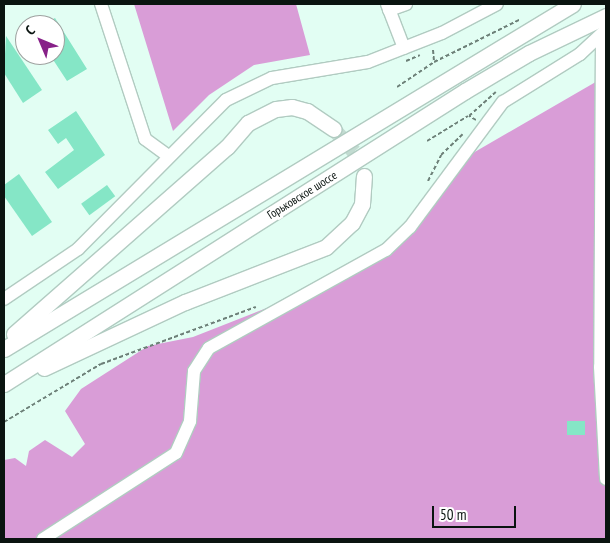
<!DOCTYPE html>
<meta charset="utf-8">
<style>
body{margin:0}
#map{position:relative;width:610px;height:543px;overflow:hidden;background:#e2fef3;font-family:"PT Sans Narrow",sans-serif}
div>[style]{position:absolute}
.forest>*{inset:0;background:#d99dd7}
.building>*{inset:0;background:#85e6c6;transform-origin:0 0}
.major-tunnel>*{height:15px;margin-top:-7.5px;transform-origin:0;background:repeating-linear-gradient(90deg,#c2dbd1 0 15px,transparent 0 23px)}
.path>*{height:2px;margin-top:-1px;transform-origin:0;background:repeating-linear-gradient(90deg,#6d8078 0 4px,transparent 0 6.5px)}
.roads{filter:drop-shadow(1px 0 #b1cbc1) drop-shadow(-1px 0 #b1cbc1) drop-shadow(0 1px #b1cbc1) drop-shadow(0 -1px #b1cbc1)}
.minor>*{height:12px;margin:-6px;padding:0 6px;transform-origin:6px;border-radius:6px;background:#fff}
.major>*{height:15px;margin:-7.5px;padding:0 7.5px;transform-origin:7.5px;border-radius:7.5px;background:#fff}
span{translate:-50% -50%;white-space:nowrap;text-align:center;line-height:1.15;-webkit-text-stroke:5px #fff;paint-order:stroke}
.street-label{font-size:12px;color:#0a1410}
.frame{position:absolute;inset:0;border:5px solid #0a1410;pointer-events:none}
.north{position:absolute;left:15px;top:15px;width:50px;height:50px;box-sizing:border-box;background:#fff;border:1px solid #9da19f;border-radius:50%;rotate:315deg;font-size:14px;font-weight:700;line-height:20px;text-align:center;color:#0a1410}
.north::after{content:'';display:block;margin:auto;width:18px;height:22px;background:#872188;clip-path:polygon(50% 0,100% 100%,50% 72%,0 100%)}
.scale{position:absolute;left:432px;top:506px;width:84px;height:22px;box-sizing:border-box;border:2px solid #0a1410;border-top:0;padding-left:6px;font-size:15px;line-height:18px;white-space:nowrap;color:#0a1410;-webkit-text-stroke:4px #fff;paint-order:stroke}
</style>
<div id="map">
<div class="forest">
<i style="clip-path:polygon(134px 4px,296px 4px,310px 55px,254px 65px,209px 95px,173px 131px)"></i>
<i style="clip-path:polygon(606px 76px,606px 539px,4px 539px,4px 460px,15px 458px,26px 466px,29px 451px,45px 440px,72px 457px,85px 444px,65px 411px,81px 389px,148px 346px,193px 337px,302px 294px,372px 254px,405px 226px,454px 164px)"></i>
</div>
<div class="building">
<i style="clip-path:polygon(55px 18px,87px 69px,67px 81px,50px 55px,55px 55px,55px 25px,43px 25px)"></i>
<i style="clip-path:polygon(6px 36px,42px 90px,23px 103px,4px 73px)"></i>
<i style="clip-path:polygon(76px 111px,105px 155px,58px 189px,45px 172px,74px 150px,66px 138px,58px 144px,48px 130px)"></i>
<i style="clip-path:polygon(19px 174px,52px 222px,32px 236px,4px 196px,4px 185px)"></i>
<i style="left:107px;top:185px;width:14px;height:32px;rotate:54deg"></i>
<i style="left:567px;top:421px;width:18px;height:14px"></i>
</div>
<div class="major-tunnel">
<i style="left:334px;top:129px;width:30px;rotate:48deg"></i>
<i style="left:354px;top:151px;width:27px;rotate:68deg"></i>
</div>
<div class="path">
<i style="left:433px;top:50px;width:12px;rotate:85deg"></i>
<i style="left:434px;top:62px;width:95px;rotate:-26.3deg"></i>
<i style="left:406px;top:61px;width:15px;rotate:-23deg"></i>
<i style="left:397px;top:87px;width:45px;rotate:-34deg"></i>
<i style="left:476px;top:120px;width:8px;rotate:-150deg"></i>
<i style="left:469px;top:116px;width:36px;rotate:-42deg"></i>
<i style="left:427px;top:141px;width:48px;rotate:-31.4deg"></i>
<i style="left:428px;top:181px;width:29px;rotate:-63deg"></i>
<i style="left:441px;top:155px;width:30px;rotate:-44deg"></i>
<i style="left:4px;top:422px;width:113px;rotate:-30.9deg"></i>
<i style="left:101px;top:364px;width:165px;rotate:-20.2deg"></i>
</div>
<div class="roads">
<div class="minor">
<i style="left:101px;top:4px;width:142px;rotate:71.9deg"></i>
<i style="left:145px;top:139px;width:29px;rotate:36deg"></i>
<i style="left:387px;top:4px;width:47px;rotate:68.9deg"></i>
<i style="left:389px;top:10px;width:18px;rotate:-19deg"></i>
<i style="left:602px;top:34px;width:333px;rotate:90.3deg"></i>
<i style="left:600px;top:367px;width:112px;rotate:86.9deg"></i>
<i style="left:4px;top:299px;width:89px;rotate:-34deg"></i>
<i style="left:78px;top:249px;width:210px;rotate:-45.2deg"></i>
<i style="left:226px;top:100px;width:51px;rotate:-25.6deg"></i>
<i style="left:272px;top:78px;width:97px;rotate:-9.5deg"></i>
<i style="left:368px;top:62px;width:79px;rotate:-21.4deg"></i>
<i style="left:442px;top:33px;width:62px;rotate:-27.8deg"></i>
<i style="left:43px;top:539px;width:158px;rotate:-32.9deg"></i>
<i style="left:176px;top:453px;width:35px;rotate:-66deg"></i>
<i style="left:190px;top:421px;width:50px;rotate:-85.4deg"></i>
<i style="left:194px;top:371px;width:27px;rotate:-57deg"></i>
<i style="left:209px;top:348px;width:202px;rotate:-29deg"></i>
<i style="left:386px;top:250px;width:33px;rotate:-44deg"></i>
<i style="left:410px;top:227px;width:156px;rotate:-53.4deg"></i>
<i style="left:503px;top:102px;width:91px;rotate:-31.9deg"></i>
<i style="left:580px;top:54px;width:35px;rotate:-43deg"></i>
</div>
<div class="major">
<i style="left:14px;top:334px;width:283px;rotate:-41.3deg"></i>
<i style="left:227px;top:147px;width:32px;rotate:-49deg"></i>
<i style="left:248px;top:123px;width:31px;rotate:-27deg"></i>
<i style="left:276px;top:109px;width:16px;rotate:-7deg"></i>
<i style="left:292px;top:107px;width:16px;rotate:15deg"></i>
<i style="left:307px;top:111px;width:32px;rotate:34deg"></i>
<i style="left:4px;top:349px;width:665px;rotate:-31.23deg"></i>
<i style="left:44px;top:368px;width:156px;rotate:-25.1deg"></i>
<i style="left:185px;top:302px;width:151px;rotate:-21.3deg"></i>
<i style="left:326px;top:247px;width:35px;rotate:-43deg"></i>
<i style="left:352px;top:223px;width:21px;rotate:-62deg"></i>
<i style="left:362px;top:204px;width:28px;rotate:-86deg"></i>
<i style="left:4px;top:384px;width:546px;rotate:-32.44deg"></i>
<i style="left:465px;top:91px;width:74px;rotate:-30.7deg"></i>
<i style="left:529px;top:53px;width:85px;rotate:-25.7deg"></i>
</div>
</div>
<div class="street-label">
<span style="left:302px;top:195px;rotate:-32deg">Горьковское шоссе</span>
</div>
<div class="frame"></div>
<div class="north">С</div>
<div class="scale">50 m</div>
</div>
